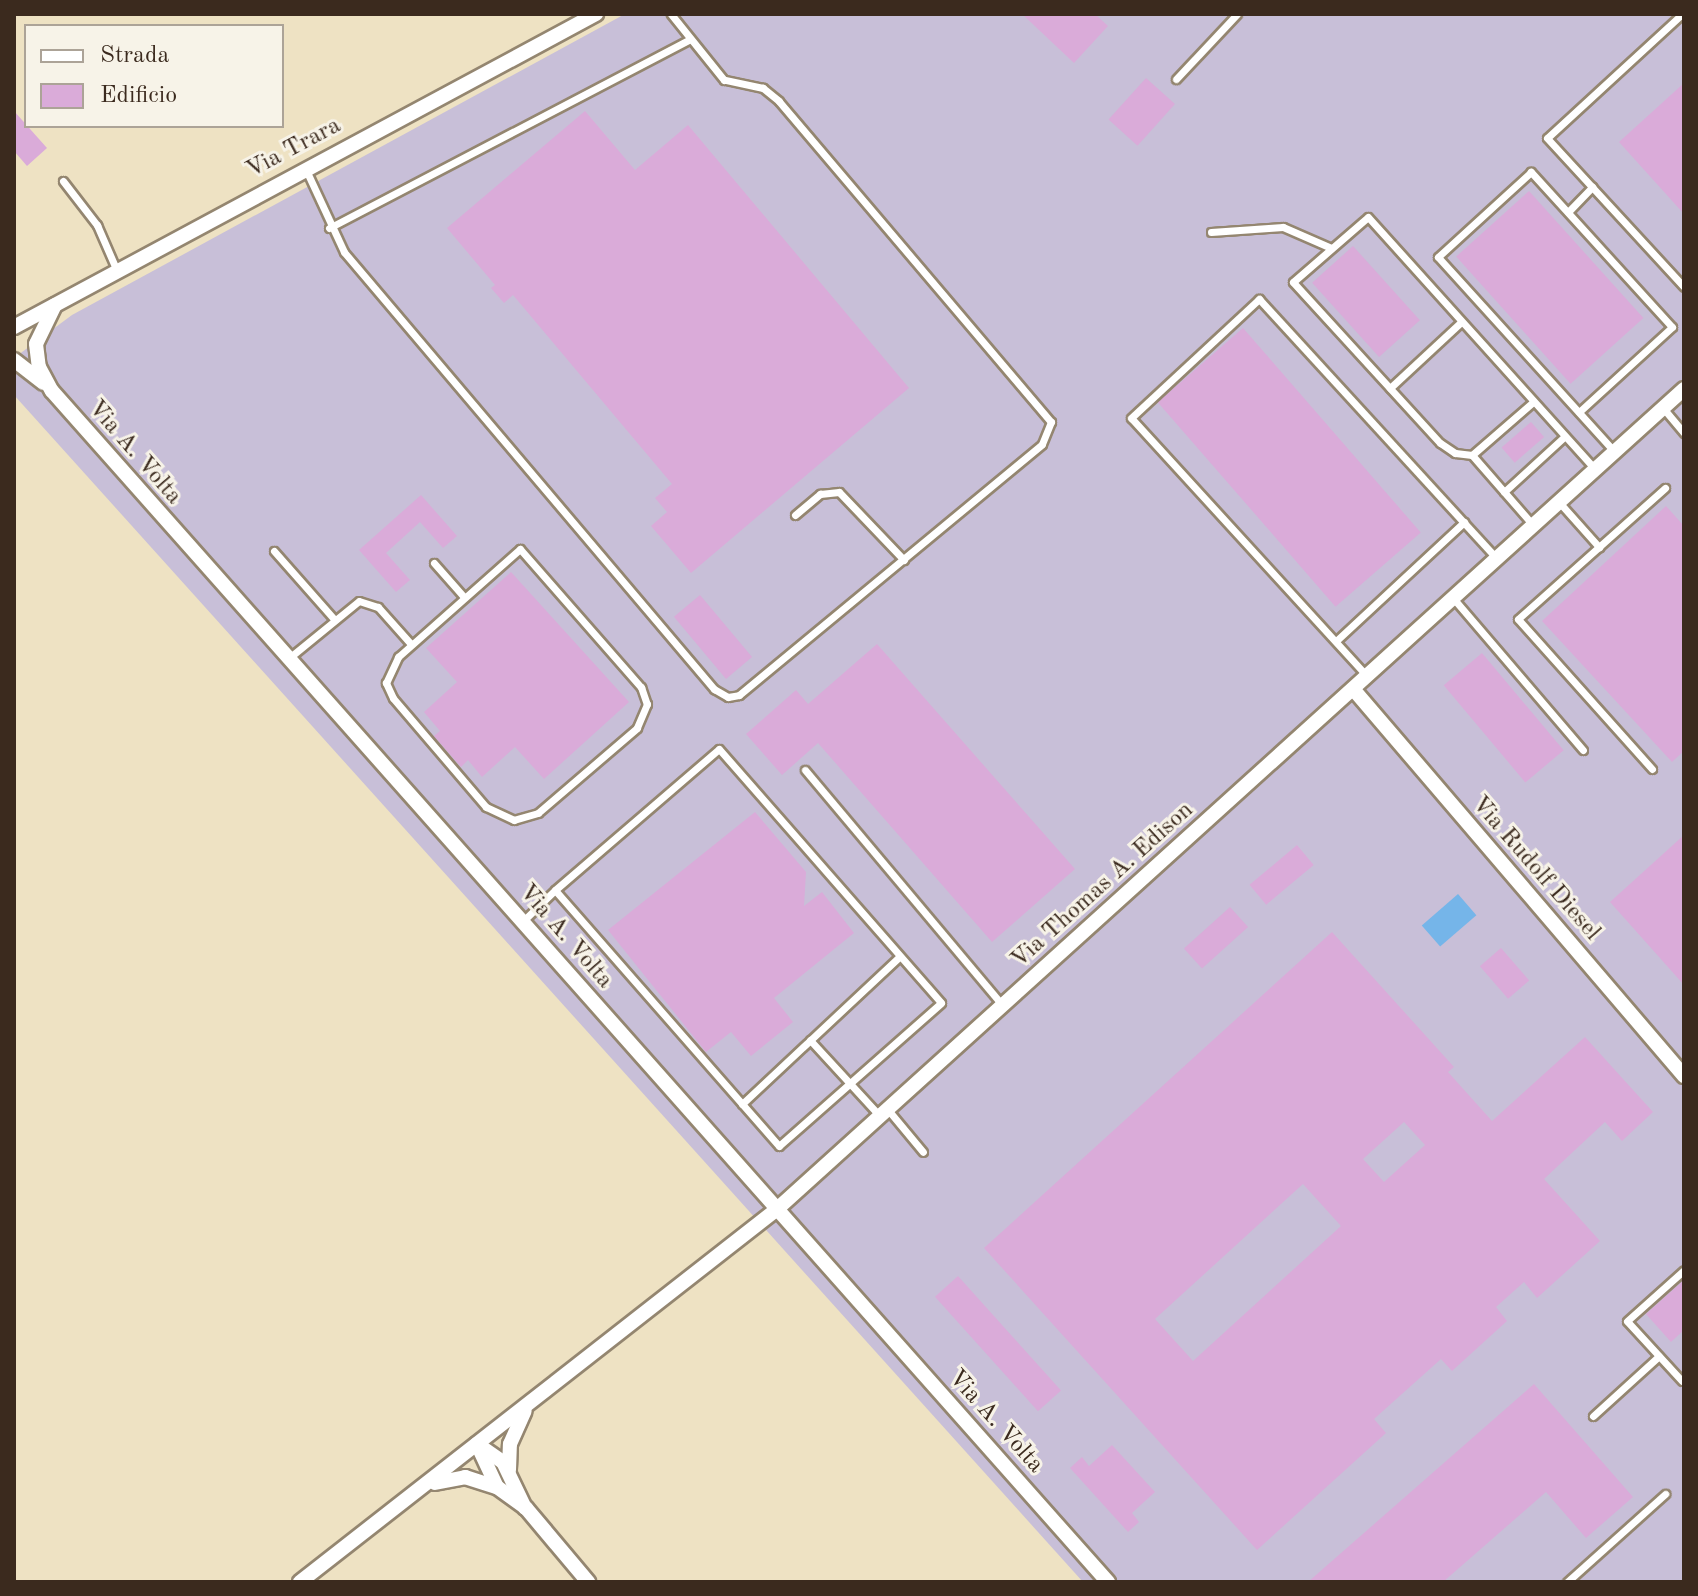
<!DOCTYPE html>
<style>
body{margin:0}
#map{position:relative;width:1698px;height:1596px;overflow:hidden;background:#eee2c3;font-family:"Old Standard TT",serif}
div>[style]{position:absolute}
.industrial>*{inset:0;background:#c8bfd8}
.water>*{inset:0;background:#75b5e9;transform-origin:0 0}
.building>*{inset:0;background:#daabd9;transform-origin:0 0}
.roads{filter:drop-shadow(2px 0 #948670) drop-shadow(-2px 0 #948670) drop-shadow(0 2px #948670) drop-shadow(0 -2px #948670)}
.lane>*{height:7px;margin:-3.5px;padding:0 3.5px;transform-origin:3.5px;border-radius:3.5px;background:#fff}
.street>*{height:14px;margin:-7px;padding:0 7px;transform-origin:7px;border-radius:7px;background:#fff}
span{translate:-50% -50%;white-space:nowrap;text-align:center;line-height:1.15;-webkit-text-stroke:6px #f7f3e8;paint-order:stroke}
.street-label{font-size:24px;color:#3b2a1e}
.frame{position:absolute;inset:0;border:16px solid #3b2a1e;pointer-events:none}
.legend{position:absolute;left:24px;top:24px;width:260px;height:104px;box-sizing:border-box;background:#f7f3e8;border:2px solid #aca397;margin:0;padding:10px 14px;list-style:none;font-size:24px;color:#3b2a1e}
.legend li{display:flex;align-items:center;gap:16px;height:40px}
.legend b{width:40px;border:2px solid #aca397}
</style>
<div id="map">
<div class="industrial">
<i style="clip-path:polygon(625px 14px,1684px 14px,1684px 1582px,1083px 1582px,14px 395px,14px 358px,72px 315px)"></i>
</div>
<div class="water">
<i style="left:1458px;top:894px;width:28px;height:48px;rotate:49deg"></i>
</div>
<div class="building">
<i style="clip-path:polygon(1022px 14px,1095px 14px,1108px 26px,1074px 63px)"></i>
<i style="left:1146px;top:78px;width:39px;height:56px;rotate:42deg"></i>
<i style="clip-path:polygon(1684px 83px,1684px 214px,1619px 142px)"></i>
<i style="clip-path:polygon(14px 111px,47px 148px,27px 166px,14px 151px)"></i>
<i style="clip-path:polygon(585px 111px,635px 170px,688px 125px,909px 388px,691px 573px,651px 526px,667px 512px,655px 498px,672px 484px,513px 295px,504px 303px,491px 288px,495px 285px,447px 228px)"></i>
<i style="left:1529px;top:191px;width:171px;height:98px;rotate:48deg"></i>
<i style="left:1353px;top:246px;width:100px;height:55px;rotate:48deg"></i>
<i style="left:1243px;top:328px;width:271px;height:113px;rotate:49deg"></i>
<i style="left:1531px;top:422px;width:20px;height:39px;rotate:49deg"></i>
<i style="clip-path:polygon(421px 495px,457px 536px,443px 548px,420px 522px,386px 553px,410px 580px,396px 592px,359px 550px)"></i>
<i style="clip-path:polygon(1666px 506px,1684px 526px,1684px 751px,1672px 762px,1542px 621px)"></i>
<i style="clip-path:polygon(511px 572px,629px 702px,544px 779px,515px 747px,482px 777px,468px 760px,461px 767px,434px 736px,440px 731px,424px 712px,457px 682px,426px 648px)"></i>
<i style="left:700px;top:595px;width:81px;height:34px;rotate:50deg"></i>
<i style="clip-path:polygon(877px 644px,1075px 869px,992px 942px,818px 743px,782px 775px,746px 734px,796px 690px,808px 704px)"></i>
<i style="left:1482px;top:653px;width:127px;height:50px;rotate:50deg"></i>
<i style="clip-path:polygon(755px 812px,806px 872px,804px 906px,822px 892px,854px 933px,774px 998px,793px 1022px,751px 1056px,731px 1032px,706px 1052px,608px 930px)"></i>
<i style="clip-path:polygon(1684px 835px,1684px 985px,1610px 902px)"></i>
<i style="left:1297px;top:845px;width:26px;height:62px;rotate:50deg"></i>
<i style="left:1230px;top:907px;width:27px;height:62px;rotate:48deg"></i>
<i style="clip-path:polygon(evenodd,1332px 932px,1454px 1067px,1448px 1072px,1492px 1121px,1585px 1037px,1653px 1112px,1622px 1141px,1605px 1122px,1544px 1179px,1600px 1241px,1537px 1298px,1524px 1282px,1496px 1307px,1507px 1321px,1452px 1371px,1441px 1359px,1374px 1419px,1386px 1433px,1257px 1550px,984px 1248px,1332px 932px,1404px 1122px,1425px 1145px,1384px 1182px,1363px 1159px,1404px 1122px,1332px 932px,1303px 1184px,1341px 1226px,1193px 1361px,1155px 1319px,1303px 1184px)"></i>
<i style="left:1501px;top:948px;width:43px;height:28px;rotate:49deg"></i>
<i style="left:958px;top:1276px;width:154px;height:31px;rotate:48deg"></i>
<i style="clip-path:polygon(1684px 1280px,1684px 1330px,1671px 1342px,1646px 1314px)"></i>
<i style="clip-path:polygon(1534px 1384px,1633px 1497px,1586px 1538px,1546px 1492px,1443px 1582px,1308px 1582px)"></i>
<i style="clip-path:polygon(1112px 1445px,1155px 1492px,1132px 1513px,1139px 1522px,1128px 1532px,1070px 1468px,1082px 1457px,1089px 1466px)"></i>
</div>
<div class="roads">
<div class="lane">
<i style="left:1682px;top:14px;width:183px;rotate:137.4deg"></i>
<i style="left:1547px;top:138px;width:202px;rotate:47.4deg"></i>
<i style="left:1176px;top:79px;width:89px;rotate:-46.8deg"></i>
<i style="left:306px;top:170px;width:90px;rotate:65.1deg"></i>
<i style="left:344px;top:252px;width:573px;rotate:49.75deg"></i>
<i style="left:714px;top:689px;width:16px;rotate:30deg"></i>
<i style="left:728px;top:697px;width:11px;rotate:-10deg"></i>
<i style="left:739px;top:695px;width:393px;rotate:-39.6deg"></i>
<i style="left:1042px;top:444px;width:24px;rotate:-68deg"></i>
<i style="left:1051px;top:422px;width:421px;rotate:-130.3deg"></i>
<i style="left:779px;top:101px;width:21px;rotate:-141deg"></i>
<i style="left:763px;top:88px;width:40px;rotate:-168deg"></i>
<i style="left:724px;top:80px;width:85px;rotate:-128.8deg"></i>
<i style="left:63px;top:181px;width:56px;rotate:52.3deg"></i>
<i style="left:97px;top:225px;width:50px;rotate:66.5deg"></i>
<i style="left:1568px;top:212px;width:35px;rotate:-46deg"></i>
<i style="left:329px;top:228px;width:407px;rotate:-27.6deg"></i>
<i style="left:1211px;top:232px;width:72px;rotate:-4deg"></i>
<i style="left:1283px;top:227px;width:52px;rotate:23.6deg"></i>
<i style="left:1390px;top:388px;width:97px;rotate:-42.9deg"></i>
<i style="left:1663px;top:408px;width:33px;rotate:50deg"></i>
<i style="left:1579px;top:412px;width:126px;rotate:-42.4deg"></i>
<i style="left:1672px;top:327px;width:210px;rotate:-132.3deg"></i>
<i style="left:1531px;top:172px;width:126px;rotate:137.6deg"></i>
<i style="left:1438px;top:257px;width:262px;rotate:47.8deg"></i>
<i style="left:1472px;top:455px;width:81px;rotate:-41deg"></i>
<i style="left:1504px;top:492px;width:81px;rotate:-42.5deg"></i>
<i style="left:1558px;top:501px;width:62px;rotate:48.3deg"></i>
<i style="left:795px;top:515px;width:33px;rotate:-40deg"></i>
<i style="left:820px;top:494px;width:19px;rotate:-6deg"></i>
<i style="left:839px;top:492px;width:94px;rotate:46.3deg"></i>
<i style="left:1533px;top:525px;width:93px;rotate:-131.1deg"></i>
<i style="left:1472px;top:455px;width:17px;rotate:-173deg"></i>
<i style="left:1455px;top:453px;width:18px;rotate:-146deg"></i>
<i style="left:1440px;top:443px;width:218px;rotate:-132.4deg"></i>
<i style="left:1293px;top:282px;width:99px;rotate:-40.9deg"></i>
<i style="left:1368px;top:217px;width:338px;rotate:48deg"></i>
<i style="left:520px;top:549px;width:184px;rotate:48.8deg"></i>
<i style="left:641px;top:687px;width:18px;rotate:71deg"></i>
<i style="left:647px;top:704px;width:26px;rotate:113deg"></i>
<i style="left:637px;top:728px;width:130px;rotate:139.4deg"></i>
<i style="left:538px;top:813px;width:25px;rotate:164deg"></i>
<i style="left:514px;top:820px;width:31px;rotate:-155deg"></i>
<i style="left:486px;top:807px;width:143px;rotate:-130.5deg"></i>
<i style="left:393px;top:698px;width:17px;rotate:-115deg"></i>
<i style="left:386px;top:683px;width:29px;rotate:-65deg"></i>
<i style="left:398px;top:657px;width:163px;rotate:-41.5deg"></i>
<i style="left:274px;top:551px;width:91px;rotate:48.6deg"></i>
<i style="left:434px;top:563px;width:45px;rotate:48.6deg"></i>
<i style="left:1453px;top:598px;width:200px;rotate:49.5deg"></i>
<i style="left:1336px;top:641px;width:175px;rotate:-42.9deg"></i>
<i style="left:289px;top:658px;width:90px;rotate:-39.2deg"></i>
<i style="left:359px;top:601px;width:20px;rotate:18deg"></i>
<i style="left:378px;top:607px;width:50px;rotate:48.3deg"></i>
<i style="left:1366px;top:675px;width:348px;rotate:-132.4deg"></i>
<i style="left:1131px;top:418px;width:175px;rotate:-42.9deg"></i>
<i style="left:1259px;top:299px;width:351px;rotate:47.5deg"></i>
<i style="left:1652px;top:769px;width:201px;rotate:-131.8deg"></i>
<i style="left:1518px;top:619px;width:197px;rotate:-41.7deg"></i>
<i style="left:805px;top:770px;width:307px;rotate:50deg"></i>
<i style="left:522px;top:922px;width:46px;rotate:-44.1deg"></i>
<i style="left:555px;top:890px;width:216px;rotate:-40.7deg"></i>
<i style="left:719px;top:749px;width:337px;rotate:48.8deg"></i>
<i style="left:941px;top:1003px;width:216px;rotate:138.6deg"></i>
<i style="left:779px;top:1146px;width:340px;rotate:-131.2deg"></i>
<i style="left:810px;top:1040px;width:103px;rotate:47.4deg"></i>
<i style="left:742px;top:1104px;width:216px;rotate:-43.1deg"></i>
<i style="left:889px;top:1111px;width:53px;rotate:50.3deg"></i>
<i style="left:1682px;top:1381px;width:81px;rotate:-132.5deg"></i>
<i style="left:1627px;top:1321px;width:76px;rotate:-41.8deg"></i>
<i style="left:1593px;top:1416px;width:89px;rotate:-42.3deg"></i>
<i style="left:1567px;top:1582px;width:132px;rotate:-41.9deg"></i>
</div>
<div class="street">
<i style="left:55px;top:305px;width:43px;rotate:116deg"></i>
<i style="left:36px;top:344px;width:23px;rotate:83deg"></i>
<i style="left:39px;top:367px;width:27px;rotate:62deg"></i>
<i style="left:52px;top:391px;width:1592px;rotate:48.44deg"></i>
<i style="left:14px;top:327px;width:661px;rotate:-28.27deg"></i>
<i style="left:14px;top:360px;width:37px;rotate:38deg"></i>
<i style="left:1354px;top:690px;width:508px;rotate:49.47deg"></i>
<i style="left:477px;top:1444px;width:47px;rotate:65.1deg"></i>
<i style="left:497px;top:1487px;width:36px;rotate:36deg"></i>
<i style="left:526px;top:1508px;width:97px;rotate:50deg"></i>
<i style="left:477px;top:1444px;width:32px;rotate:35deg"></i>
<i style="left:503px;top:1462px;width:51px;rotate:64.4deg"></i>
<i style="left:509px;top:1470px;width:26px;rotate:-88deg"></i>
<i style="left:510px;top:1444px;width:36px;rotate:-66deg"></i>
<i style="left:435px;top:1483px;width:31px;rotate:-11deg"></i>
<i style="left:465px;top:1477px;width:33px;rotate:18deg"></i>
<i style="left:300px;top:1582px;width:604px;rotate:-38.01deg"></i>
<i style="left:776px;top:1210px;width:1224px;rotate:-42.12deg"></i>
</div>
</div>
<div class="street-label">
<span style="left:294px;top:149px;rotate:-28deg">Via Trara</span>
<span style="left:134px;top:453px;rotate:49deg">Via A. Volta</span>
<span style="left:1535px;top:869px;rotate:49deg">Via Rudolf Diesel</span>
<span style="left:1103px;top:886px;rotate:-42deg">Via Thomas A. Edison</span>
<span style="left:565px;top:937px;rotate:49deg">Via A. Volta</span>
<span style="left:995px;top:1422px;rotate:48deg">Via A. Volta</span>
</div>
<div class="frame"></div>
<ul class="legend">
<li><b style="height:10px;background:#fff"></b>Strada</li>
<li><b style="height:22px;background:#daabd9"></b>Edificio</li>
</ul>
</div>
